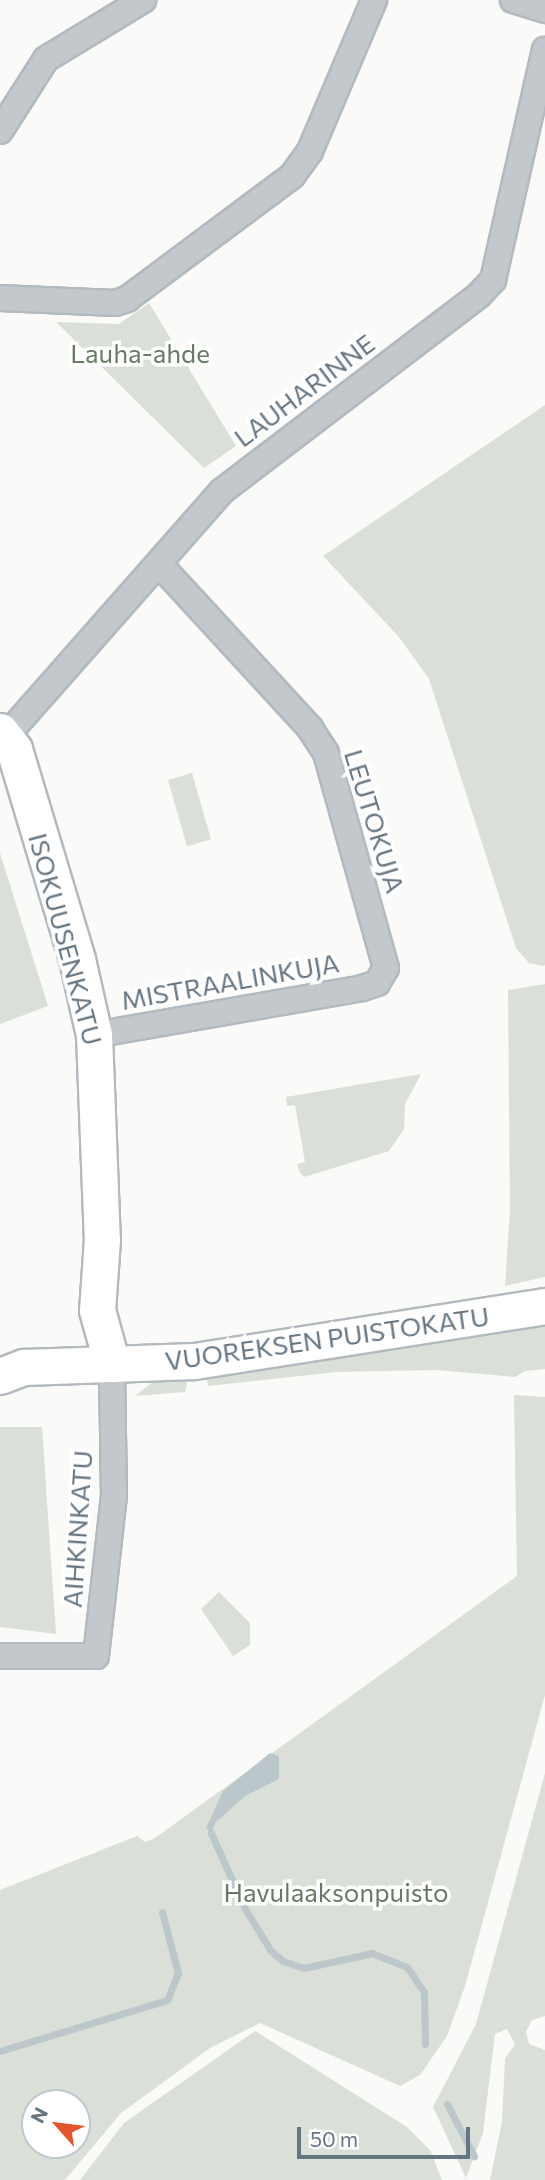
<!DOCTYPE html>
<style>
body{margin:0}
#map{position:relative;width:545px;height:2180px;overflow:hidden;background:#fafaf8;font-family:Commissioner,sans-serif}
div>[style]{position:absolute}
.green>*{inset:0;background:#dadfd7;transform-origin:0 0}
.water>*{inset:0;background:#bbc7cb}
.stream>*{height:7px;margin:-3.5px;padding:0 3.5px;transform-origin:3.5px;border-radius:3.5px;background:#bbc7cb}
.roads{filter:drop-shadow(2px 0 #b3babf) drop-shadow(-2px 0 #b3babf) drop-shadow(0 2px #b3babf) drop-shadow(0 -2px #b3babf)}
.street>*{height:24px;margin:-12px;padding:0 12px;transform-origin:12px;border-radius:12px;background:#c3c8cc}
.secondary>*{height:35px;margin:-17.5px;padding:0 17.5px;transform-origin:17.5px;border-radius:17.5px;background:#fff}
span{translate:-50% -50%;white-space:nowrap;text-align:center;line-height:1.15;-webkit-text-stroke:7px #fff;paint-order:stroke}
.park-label{font-size:26px;color:#687a64}
.street-label{font-size:26px;color:#657683}
.north{position:absolute;left:21px;top:2089px;width:70px;height:70px;box-sizing:border-box;background:#fff;border:2px solid #c1c8cd;border-radius:50%;rotate:298deg;font-size:19px;font-weight:700;line-height:28px;text-align:center;color:#657683}
.north::after{content:'';display:block;margin:auto;width:24px;height:32px;background:#e4572e;clip-path:polygon(50% 0,100% 100%,50% 72%,0 100%)}
.scale{position:absolute;left:297px;top:2127px;width:173px;height:32px;box-sizing:border-box;border:4px solid #657683;border-top:0;padding-left:9px;font-size:21px;line-height:24px;white-space:nowrap;color:#657683;-webkit-text-stroke:5px #fff;paint-order:stroke}
</style>
<div id="map">
<div class="green">
<i style="clip-path:polygon(149px 303px,236px 446px,204px 468px,56px 322px,119px 324px)"></i>
<i style="clip-path:polygon(545px 405px,545px 965px,543px 966px,529px 963px,516px 948px,429px 679px,399px 637px,323px 556px)"></i>
<i style="left:192px;top:773px;width:69px;height:25px;rotate:74deg"></i>
<i style="clip-path:polygon(0 853px,48px 1006px,0 1024px)"></i>
<i style="clip-path:polygon(545px 984px,545px 1277px,505px 1286px,510px 1212px,508px 990px)"></i>
<i style="clip-path:polygon(421px 1074px,405px 1104px,404px 1129px,389px 1151px,304px 1177px,300px 1173px,297px 1164px,305px 1162px,295px 1105px,287px 1106px,286px 1097px)"></i>
<i style="clip-path:polygon(545px 1323px,545px 1369px,525px 1371px,515px 1377px,436px 1370px,337px 1372px,208px 1386px,206px 1376px)"></i>
<i style="clip-path:polygon(179px 1378px,187px 1383px,185px 1392px,135px 1396px,153px 1382px)"></i>
<i style="clip-path:polygon(evenodd,514px 1395px,545px 1397px,545px 1695px,465px 1986px,447px 2036px,420px 2075px,400px 2086px,260px 2023px,210px 2048px,121px 2113px,65px 2180px,0 2180px,0 1890px,137px 1836px,145px 1842px,155px 1838px,517px 1576px,514px 1395px,35px 2103px,77px 2103px,77px 2145px,35px 2145px,35px 2103px)"></i>
<i style="clip-path:polygon(0 1427px,42px 1427px,56px 1634px,0 1627px)"></i>
<i style="clip-path:polygon(219px 1592px,250px 1623px,250px 1645px,233px 1656px,201px 1609px)"></i>
<i style="clip-path:polygon(545px 1773px,545px 2016px,532px 2020px,526px 2032px,529px 2044px,545px 2050px,545px 2180px,490px 2180px,502px 2122px,505px 2059px,515px 2044px,507px 2029px,495px 2034px,483px 2133px,466px 2178px,433px 2107px,476px 2024px)"></i>
<i style="clip-path:polygon(255px 2031px,407px 2127px,430px 2150px,442px 2180px,80px 2180px,124px 2123px)"></i>
</div>
<div class="water">
<i style="clip-path:polygon(270px 1753px,279px 1756px,279px 1779px,245px 1796px,216px 1822px,211px 1833px,206px 1828px,223px 1791px)"></i>
</div>
<div class="stream">
<i style="left:211px;top:1833px;width:83px;rotate:65.9deg"></i>
<i style="left:245px;top:1909px;width:49px;rotate:58.2deg"></i>
<i style="left:271px;top:1951px;width:16px;rotate:40deg"></i>
<i style="left:283px;top:1961px;width:22px;rotate:18deg"></i>
<i style="left:304px;top:1968px;width:70px;rotate:-12.4deg"></i>
<i style="left:372px;top:1953px;width:38px;rotate:22deg"></i>
<i style="left:407px;top:1967px;width:30px;rotate:56deg"></i>
<i style="left:424px;top:1992px;width:52px;rotate:88.9deg"></i>
<i style="left:0;top:2051px;width:175px;rotate:-17deg"></i>
<i style="left:167px;top:2000px;width:29px;rotate:-68deg"></i>
<i style="left:178px;top:1973px;width:63px;rotate:-104.7deg"></i>
<i style="left:447px;top:2104px;width:59px;rotate:62.6deg"></i>
</div>
<div class="roads">
<div class="street">
<i style="left:513px;top:0;width:34px;rotate:17deg"></i>
<i style="left:0;top:131px;width:85px;rotate:-57.4deg"></i>
<i style="left:46px;top:59px;width:114px;rotate:-31.3deg"></i>
<i style="left:0;top:298px;width:115px;rotate:2.5deg"></i>
<i style="left:115px;top:303px;width:13px;rotate:-18deg"></i>
<i style="left:127px;top:299px;width:206px;rotate:-36.7deg"></i>
<i style="left:292px;top:176px;width:31px;rotate:-54deg"></i>
<i style="left:310px;top:151px;width:164px;rotate:-67deg"></i>
<i style="left:6px;top:736px;width:327px;rotate:-48.6deg"></i>
<i style="left:222px;top:491px;width:323px;rotate:-37.3deg"></i>
<i style="left:479px;top:295px;width:21px;rotate:-47deg"></i>
<i style="left:493px;top:280px;width:236px;rotate:-77.3deg"></i>
<i style="left:94px;top:1035px;width:272px;rotate:-9.9deg"></i>
<i style="left:362px;top:988px;width:16px;rotate:-18deg"></i>
<i style="left:377px;top:983px;width:17px;rotate:-59deg"></i>
<i style="left:386px;top:968px;width:223px;rotate:-105.6deg"></i>
<i style="left:326px;top:753px;width:30px;rotate:-123deg"></i>
<i style="left:310px;top:728px;width:222px;rotate:-132.6deg"></i>
<i style="left:0;top:1656px;width:96px"></i>
<i style="left:96px;top:1656px;width:161px;rotate:-83.6deg"></i>
<i style="left:114px;top:1496px;width:132px;rotate:-90.9deg"></i>
</div>
<div class="secondary">
<i style="left:0;top:731px;width:23px;rotate:52deg"></i>
<i style="left:14px;top:749px;width:219px;rotate:73.3deg"></i>
<i style="left:77px;top:959px;width:78px;rotate:77.4deg"></i>
<i style="left:94px;top:1035px;width:204px;rotate:87.8deg"></i>
<i style="left:102px;top:1239px;width:71px;rotate:94deg"></i>
<i style="left:97px;top:1310px;width:56px;rotate:74.5deg"></i>
<i style="left:0;top:1376px;width:26px;rotate:-21deg"></i>
<i style="left:24px;top:1367px;width:170px;rotate:-2deg"></i>
<i style="left:194px;top:1361px;width:355px;rotate:-8.9deg"></i>
</div>
</div>
<div class="park-label">
<span style="left:140px;top:353px">Lauha-ahde</span>
<span style="left:336px;top:1892px">Havulaaksonpuisto</span>
</div>
<div class="street-label">
<span style="left:304px;top:390px;rotate:-37deg">LAUHARINNE</span>
<span style="left:375px;top:821px;rotate:73deg">LEUTOKUJA</span>
<span style="left:66px;top:939px;rotate:75deg">ISOKUUSENKATU</span>
<span style="left:230px;top:981px;rotate:-10deg">MISTRAALINKUJA</span>
<span style="left:327px;top:1338px;rotate:-8deg">VUOREKSEN PUISTOKATU</span>
<span style="left:77px;top:1529px;rotate:-86deg">AIHKINKATU</span>
</div>
<div class="north">N</div>
<div class="scale">50 m</div>
</div>
